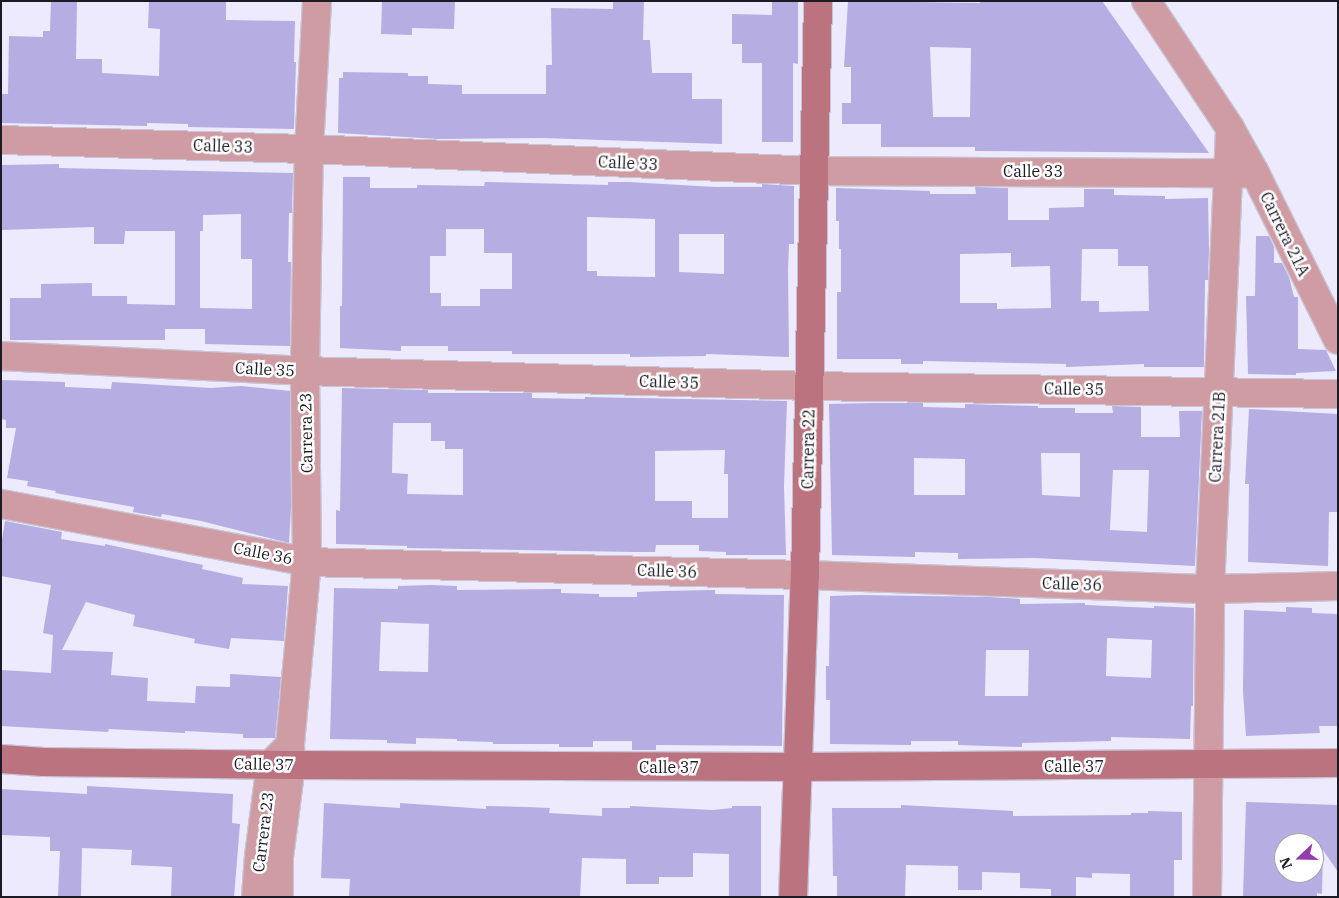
<!DOCTYPE html>
<style>
body{margin:0}
#map{position:relative;width:1339px;height:898px;overflow:hidden;background:#edeafd;font-family:"IBM Plex Serif",serif}
div>[style]{position:absolute}
.building>*{inset:0;background:#b6ade2}
.roads{filter:drop-shadow(1px 0 #c7c5d6) drop-shadow(-1px 0 #c7c5d6) drop-shadow(0 1px #c7c5d6) drop-shadow(0 -1px #c7c5d6)}
.street>*{height:28px;margin:-14px;padding:0 14px;transform-origin:14px;border-radius:14px;background:#cf9ca3}
.secondary>*{height:28px;margin:-14px;padding:0 14px;transform-origin:14px;border-radius:14px;background:#bc7380}
span{translate:-50% -50%;white-space:nowrap;text-align:center;line-height:1.15;-webkit-text-stroke:5px #fff;paint-order:stroke}
.street-label{font-size:16px;color:#1c1a25}
.frame{position:absolute;inset:0;border:2px solid #1c1a25;pointer-events:none}
.north{position:absolute;left:1274px;top:833px;width:50px;height:50px;box-sizing:border-box;background:#fff;border:1px solid #a4a3a8;border-radius:50%;rotate:249deg;font-size:14px;font-weight:700;line-height:20px;text-align:center;color:#1c1a25}
.north::after{content:'';display:block;margin:auto;width:18px;height:22px;background:#933eac;clip-path:polygon(50% 0,100% 100%,50% 72%,0 100%)}
</style>
<div id="map">
<div class="building">
<i style="clip-path:polygon(51px 1px,77px 1px,76px 59px,102px 59px,102px 73px,159px 76px,160px 29px,148px 28px,149px 1px,226px 2px,226px 20px,295px 21px,294px 62px,296px 62px,294px 129px,188px 127px,188px 124px,147px 123px,147px 126px,1px 123px,1px 94px,8px 94px,9px 36px,43px 37px,43px 31px,50px 31px)"></i>
<i style="clip-path:polygon(382px 1px,455px 1px,454px 29px,412px 28px,412px 35px,381px 34px)"></i>
<i style="clip-path:polygon(613px 1px,644px 1px,643px 40px,650px 40px,652px 73px,692px 73px,692px 99px,722px 99px,722px 144px,543px 138px,439px 139px,338px 133px,339px 78px,343px 78px,343px 72px,408px 73px,408px 76px,428px 76px,428px 84px,462px 85px,462px 94px,546px 94px,546px 65px,552px 65px,551px 8px,613px 9px)"></i>
<i style="clip-path:polygon(772px 1px,798px 1px,798px 64px,793px 63px,793px 142px,762px 142px,762px 63px,742px 63px,742px 44px,732px 44px,732px 14px,772px 15px)"></i>
<i style="clip-path:polygon(evenodd,848px 1px,980px 3px,980px 1px,1102px 1px,1209px 153px,975px 151px,975px 147px,881px 147px,881px 124px,842px 124px,842px 103px,851px 103px,851px 67px,844px 67px,848px 1px,930px 47px,971px 48px,970px 117px,933px 117px,930px 47px)"></i>
<i style="clip-path:polygon(evenodd,59px 164px,59px 168px,293px 173px,292px 213px,289px 213px,288px 262px,291px 262px,290px 346px,205px 344px,205px 329px,165px 329px,165px 340px,10px 340px,10px 298px,41px 298px,41px 284px,92px 283px,92px 296px,127px 296px,127px 304px,175px 305px,175px 231px,125px 231px,124px 244px,94px 244px,94px 227px,1px 230px,1px 165px,59px 164px,241px 214px,241px 259px,252px 259px,252px 309px,200px 308px,200px 231px,203px 231px,203px 215px,241px 214px)"></i>
<i style="clip-path:polygon(evenodd,343px 177px,370px 177px,370px 188px,417px 188px,417px 185px,484px 186px,485px 182px,608px 185px,608px 182px,629px 182px,715px 187px,762px 187px,762px 184px,794px 186px,794px 244px,789px 244px,788px 270px,789px 357px,706px 354px,706px 356px,630px 357px,630px 354px,512px 354px,512px 351px,448px 351px,448px 346px,401px 346px,401px 351px,340px 348px,340px 306px,342px 306px,343px 177px,587px 217px,655px 219px,655px 277px,597px 276px,597px 271px,587px 271px,587px 217px,343px 177px,446px 229px,484px 229px,484px 253px,512px 253px,512px 289px,480px 289px,480px 306px,441px 306px,441px 293px,430px 293px,430px 256px,446px 256px,446px 229px,343px 177px,679px 234px,724px 234px,724px 274px,679px 272px,679px 234px)"></i>
<i style="clip-path:polygon(evenodd,975px 187px,1008px 188px,1008px 220px,1049px 220px,1049px 208px,1084px 207px,1084px 189px,1114px 189px,1114px 195px,1165px 196px,1165px 199px,1208px 198px,1209px 249px,1208px 280px,1205px 280px,1204px 367px,1144px 367px,1144px 364px,1066px 367px,1066px 364px,923px 361px,923px 364px,901px 364px,901px 359px,837px 359px,837px 292px,841px 292px,841px 249px,839px 249px,839px 221px,836px 221px,836px 188px,930px 191px,930px 194px,976px 194px,975px 187px,1082px 249px,1118px 249px,1118px 266px,1148px 266px,1149px 311px,1099px 312px,1099px 301px,1081px 301px,1082px 249px,975px 187px,1011px 253px,1011px 267px,1050px 266px,1051px 308px,997px 309px,997px 303px,960px 303px,960px 254px,1011px 253px)"></i>
<i style="clip-path:polygon(1256px 236px,1269px 236px,1274px 247px,1274px 263px,1282px 263px,1289px 277px,1294px 297px,1298px 297px,1298px 349px,1326px 350px,1336px 371px,1296px 373px,1296px 375px,1248px 374px,1246px 296px,1255px 296px)"></i>
<i style="clip-path:polygon(1px 380px,65px 382px,65px 387px,111px 389px,112px 382px,211px 388px,241px 386px,290px 391px,291px 508px,289px 543px,201px 521px,162px 514px,161px 517px,133px 512px,134px 507px,55px 493px,56px 491px,27px 486px,28px 481px,7px 478px,16px 428px,6px 428px,6px 420px,1px 419px)"></i>
<i style="clip-path:polygon(evenodd,342px 388px,428px 390px,428px 393px,532px 393px,532px 398px,585px 399px,585px 397px,787px 401px,784px 486px,786px 555px,726px 555px,726px 552px,699px 551px,699px 545px,656px 545px,655px 552px,632px 552px,407px 548px,407px 546px,336px 544px,336px 510px,340px 511px,342px 388px,393px 423px,431px 423px,431px 441px,445px 441px,445px 449px,463px 449px,463px 495px,407px 494px,408px 474px,392px 473px,393px 423px,342px 388px,725px 450px,724px 474px,728px 474px,728px 518px,692px 518px,692px 501px,655px 501px,655px 451px,725px 450px)"></i>
<i style="clip-path:polygon(evenodd,873px 403px,923px 403px,923px 407px,965px 408px,965px 404px,1038px 406px,1038px 408px,1075px 408px,1075px 413px,1113px 413px,1112px 406px,1141px 407px,1141px 437px,1180px 437px,1179px 411px,1202px 411px,1195px 566px,1035px 558px,958px 559px,958px 553px,915px 552px,915px 557px,832px 555px,829px 404px,873px 403px,1041px 453px,1080px 453px,1080px 497px,1042px 495px,1041px 453px,873px 403px,914px 458px,965px 459px,965px 495px,914px 495px,914px 458px,873px 403px,1113px 470px,1149px 470px,1147px 532px,1110px 530px,1113px 470px)"></i>
<i style="clip-path:polygon(1249px 409px,1338px 414px,1338px 512px,1329px 512px,1328px 566px,1248px 562px,1249px 484px,1245px 484px)"></i>
<i style="clip-path:polygon(5px 521px,62px 532px,61px 539px,105px 546px,105px 544px,203px 565px,202px 569px,243px 578px,242px 584px,288px 586px,284px 641px,231px 638px,229px 649px,194px 643px,195px 639px,133px 626px,135px 615px,86px 602px,62px 650px,113px 652px,111px 675px,148px 678px,147px 701px,195px 703px,196px 686px,230px 687px,230px 674px,281px 677px,275px 738px,243px 738px,243px 734px,185px 731px,185px 733px,109px 729px,108px 732px,1px 726px,1px 670px,51px 673px,53px 635px,43px 633px,51px 585px,1px 576px,1px 546px)"></i>
<i style="clip-path:polygon(evenodd,430px 585px,457px 586px,457px 590px,561px 589px,561px 593px,599px 594px,599px 597px,637px 597px,637px 592px,664px 591px,715px 590px,715px 594px,784px 595px,782px 746px,656px 745px,656px 750px,632px 750px,632px 741px,593px 741px,593px 747px,559px 747px,559px 744px,493px 744px,493px 742px,457px 741px,457px 739px,416px 738px,416px 744px,387px 743px,387px 740px,330px 739px,334px 588px,398px 589px,398px 586px,430px 585px,381px 622px,429px 624px,428px 672px,379px 671px,381px 622px)"></i>
<i style="clip-path:polygon(evenodd,860px 595px,989px 597px,1020px 599px,1020px 604px,1085px 603px,1085px 605px,1154px 608px,1154px 606px,1194px 608px,1193px 706px,1191px 706px,1190px 739px,1111px 737px,1111px 741px,1022px 743px,1022px 747px,958px 745px,958px 741px,911px 741px,911px 745px,830px 744px,830px 700px,826px 700px,826px 666px,829px 666px,830px 596px,860px 595px,1107px 638px,1152px 640px,1151px 678px,1106px 676px,1107px 638px,860px 595px,986px 650px,1029px 650px,1028px 696px,985px 696px,986px 650px)"></i>
<i style="clip-path:polygon(1286px 607px,1312px 608px,1312px 613px,1338px 614px,1338px 726px,1319px 726px,1320px 733px,1246px 736px,1243px 691px,1244px 610px,1286px 612px)"></i>
<i style="clip-path:polygon(87px 786px,233px 794px,232px 823px,240px 824px,234px 897px,171px 897px,172px 867px,131px 865px,132px 850px,82px 848px,81px 897px,58px 897px,60px 851px,50px 851px,50px 837px,1px 835px,1px 789px,87px 794px)"></i>
<i style="clip-path:polygon(evenodd,1246px 802px,1338px 805px,1338px 872px,1323px 850px,1322px 894px,1317px 893px,1317px 897px,1243px 897px,1246px 802px,1284px 843px,1314px 843px,1314px 873px,1284px 873px,1284px 843px)"></i>
<i style="clip-path:polygon(324px 803px,400px 808px,400px 803px,486px 809px,486px 806px,526px 807px,550px 808px,549px 813px,602px 816px,602px 808px,630px 808px,630px 806px,713px 810px,732px 808px,732px 806px,761px 806px,761px 897px,729px 897px,729px 854px,693px 853px,693px 877px,659px 877px,659px 884px,626px 884px,626px 859px,582px 858px,580px 897px,349px 897px,350px 879px,321px 878px)"></i>
<i style="clip-path:polygon(901px 805px,1013px 811px,1013px 816px,1131px 815px,1131px 813px,1148px 813px,1148px 811px,1182px 812px,1182px 860px,1174px 860px,1174px 897px,1130px 897px,1130px 874px,1092px 873px,1092px 878px,1076px 877px,1076px 897px,1051px 897px,1051px 889px,1020px 888px,1020px 873px,982px 872px,982px 890px,958px 890px,958px 866px,906px 865px,905px 897px,837px 897px,837px 876px,833px 876px,832px 808px,901px 808px)"></i>
</div>
<div class="roads">
<div class="street">
<i style="left:1146px;top:1px;width:152px;rotate:56.5deg"></i>
<i style="left:1230px;top:128px;width:51px;rotate:60.9deg"></i>
<i style="left:1255px;top:173px;width:186px;rotate:63.6deg"></i>
<i style="left:1px;top:140px;width:308px;rotate:1.7deg"></i>
<i style="left:309px;top:149px;width:506px;rotate:2.49deg"></i>
<i style="left:815px;top:171px;width:440px;rotate:0.3deg"></i>
<i style="left:1px;top:356px;width:304px;rotate:2.8deg"></i>
<i style="left:305px;top:371px;width:504px;rotate:1.7deg"></i>
<i style="left:809px;top:386px;width:529px;rotate:0.87deg"></i>
<i style="left:1px;top:504px;width:311px;rotate:10.7deg"></i>
<i style="left:307px;top:562px;width:498px;rotate:1.5deg"></i>
<i style="left:805px;top:575px;width:405px;rotate:2deg"></i>
<i style="left:1210px;top:589px;width:128px;rotate:-1.3deg"></i>
<i style="left:256px;top:897px;width:41px;rotate:-85.8deg"></i>
<i style="left:259px;top:856px;width:93px;rotate:-82.6deg"></i>
<i style="left:271px;top:764px;width:23px;rotate:-45deg"></i>
<i style="left:279px;top:897px;width:40px;rotate:-90deg"></i>
<i style="left:279px;top:857px;width:93px;rotate:-82.6deg"></i>
<i style="left:291px;top:765px;width:21px;rotate:-93deg"></i>
<i style="left:290px;top:744px;width:183px;rotate:-84.7deg"></i>
<i style="left:307px;top:562px;width:191px;rotate:-90.6deg"></i>
<i style="left:305px;top:371px;width:222px;rotate:-89deg"></i>
<i style="left:309px;top:149px;width:148px;rotate:-86.9deg"></i>
<i style="left:1207px;top:897px;width:308px;rotate:-89.4deg"></i>
<i style="left:1210px;top:589px;width:461px;rotate:-87.5deg"></i>
</div>
<div class="secondary">
<i style="left:1px;top:759px;width:43px;rotate:4deg"></i>
<i style="left:44px;top:762px;width:247px;rotate:0.7deg"></i>
<i style="left:291px;top:765px;width:507px;rotate:0.23deg"></i>
<i style="left:798px;top:767px;width:540px;rotate:-0.42deg"></i>
<i style="left:793px;top:897px;width:322px;rotate:-87.9deg"></i>
<i style="left:805px;top:575px;width:574px;rotate:-88.7deg"></i>
</div>
</div>
<div class="street-label">
<span style="left:223px;top:146px;rotate:2deg">Calle 33</span>
<span style="left:628px;top:163px;rotate:3deg">Calle 33</span>
<span style="left:1033px;top:171px">Calle 33</span>
<span style="left:1285px;top:234px;rotate:64deg">Carrera 21A</span>
<span style="left:265px;top:369px;rotate:3deg">Calle 35</span>
<span style="left:669px;top:382px;rotate:2deg">Calle 35</span>
<span style="left:1074px;top:389px;rotate:1deg">Calle 35</span>
<span style="left:306px;top:433px;rotate:-91deg">Carrera 23</span>
<span style="left:1217px;top:437px;rotate:-87deg">Carrera 21B</span>
<span style="left:808px;top:449px;rotate:-89deg">Carrera 22</span>
<span style="left:263px;top:553px;rotate:11deg">Calle 36</span>
<span style="left:667px;top:571px;rotate:2deg">Calle 36</span>
<span style="left:1072px;top:584px;rotate:2deg">Calle 36</span>
<span style="left:264px;top:764px;rotate:1deg">Calle 37</span>
<span style="left:1074px;top:766px">Calle 37</span>
<span style="left:669px;top:767px">Calle 37</span>
<span style="left:263px;top:832px;rotate:-83deg">Carrera 23</span>
</div>
<div class="frame"></div>
<div class="north">N</div>
</div>
